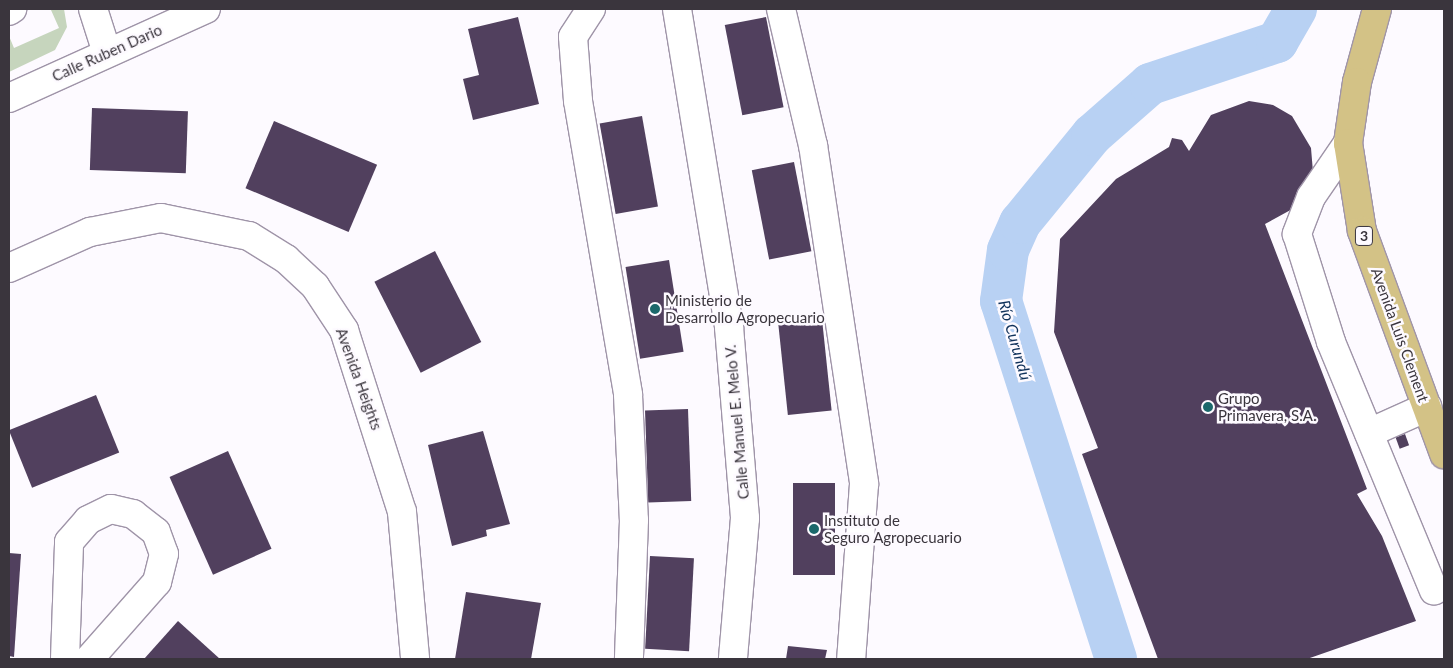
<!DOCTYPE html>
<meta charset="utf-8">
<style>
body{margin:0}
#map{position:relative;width:1453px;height:668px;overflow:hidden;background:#fdfaff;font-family:Lato,sans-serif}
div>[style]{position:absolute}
.green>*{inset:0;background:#c6d5bd}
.river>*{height:42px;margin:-21px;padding:0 21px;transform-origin:21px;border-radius:21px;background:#b8d1f3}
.building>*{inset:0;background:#51405e;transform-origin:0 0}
.roads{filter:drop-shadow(1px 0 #9f94a8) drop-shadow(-1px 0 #9f94a8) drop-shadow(0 1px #9f94a8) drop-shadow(0 -1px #9f94a8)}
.minor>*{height:28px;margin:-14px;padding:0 14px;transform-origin:14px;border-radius:14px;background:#fff}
.major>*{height:28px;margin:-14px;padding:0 14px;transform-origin:14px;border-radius:14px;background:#d3c286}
.dots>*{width:14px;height:14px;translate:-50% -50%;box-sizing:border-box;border:2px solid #fdfaff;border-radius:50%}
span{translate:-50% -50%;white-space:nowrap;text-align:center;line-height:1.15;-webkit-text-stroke:5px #fdfaff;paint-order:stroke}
.shield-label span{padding:1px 4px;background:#fdfaff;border:1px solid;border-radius:4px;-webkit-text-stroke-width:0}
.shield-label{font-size:14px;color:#3a353d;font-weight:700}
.street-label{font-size:15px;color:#3a353d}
.poi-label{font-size:15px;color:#3a353d}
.left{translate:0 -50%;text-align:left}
.water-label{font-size:16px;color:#10325b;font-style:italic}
.frame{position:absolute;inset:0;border:10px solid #3a353d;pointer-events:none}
</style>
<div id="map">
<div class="green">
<i style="clip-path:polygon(64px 9px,67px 27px,55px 50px,9px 72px,9px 36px,14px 48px,59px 28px,51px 10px)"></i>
</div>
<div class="river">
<i style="left:1116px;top:659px;width:376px;rotate:-107.8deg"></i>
<i style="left:1001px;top:301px;width:51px;rotate:-82.2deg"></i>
<i style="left:1008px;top:250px;width:30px;rotate:-66deg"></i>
<i style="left:1020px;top:223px;width:114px;rotate:-50.7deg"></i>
<i style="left:1092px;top:135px;width:77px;rotate:-41.3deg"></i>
<i style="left:1150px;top:84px;width:134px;rotate:-18.3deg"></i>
<i style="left:1277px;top:42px;width:38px;rotate:-60deg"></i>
</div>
<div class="building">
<i style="clip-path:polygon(518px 17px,539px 104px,473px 120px,463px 79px,479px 75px,468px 29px)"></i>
<i style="left:766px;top:17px;width:92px;height:42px;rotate:79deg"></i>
<i style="clip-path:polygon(1249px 101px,1273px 105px,1292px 116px,1311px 148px,1313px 172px,1296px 207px,1265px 224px,1367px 489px,1357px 494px,1382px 536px,1416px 621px,1307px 659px,1158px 659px,1082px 454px,1098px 448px,1054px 332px,1060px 239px,1116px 179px,1169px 147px,1172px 138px,1182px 140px,1189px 151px,1211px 115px)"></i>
<i style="left:92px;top:108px;width:96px;height:62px;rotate:2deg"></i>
<i style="left:642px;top:116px;width:92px;height:43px;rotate:80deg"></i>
<i style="left:274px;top:121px;width:112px;height:73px;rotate:23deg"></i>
<i style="left:794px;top:162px;width:91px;height:43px;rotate:79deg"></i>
<i style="left:435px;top:251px;width:102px;height:68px;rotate:63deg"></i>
<i style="left:669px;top:260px;width:93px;height:44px;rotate:81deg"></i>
<i style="left:822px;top:319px;width:92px;height:44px;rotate:84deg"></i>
<i style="left:96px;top:395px;width:62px;height:94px;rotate:68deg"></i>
<i style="left:688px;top:409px;width:92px;height:43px;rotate:88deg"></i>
<i style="clip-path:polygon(483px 431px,510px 524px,486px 530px,487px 536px,452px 546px,428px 445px)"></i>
<i style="left:1405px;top:434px;width:12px;height:10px;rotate:70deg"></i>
<i style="left:228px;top:451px;width:107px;height:64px;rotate:66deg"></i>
<i style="left:793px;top:483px;width:42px;height:92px"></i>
<i style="clip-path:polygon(9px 553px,21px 554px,14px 657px,9px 656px)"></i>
<i style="left:650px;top:556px;width:44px;height:93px;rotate:3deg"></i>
<i style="clip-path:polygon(466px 592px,541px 603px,531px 659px,455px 659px)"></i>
<i style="clip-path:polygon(178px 621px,220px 659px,144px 659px)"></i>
<i style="clip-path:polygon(788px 646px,827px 650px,825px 659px,786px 659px)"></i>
</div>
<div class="roads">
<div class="minor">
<i style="left:93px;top:9px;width:46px;rotate:72.3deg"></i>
<i style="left:591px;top:9px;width:33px;rotate:123deg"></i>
<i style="left:573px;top:37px;width:64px;rotate:85.5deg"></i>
<i style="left:578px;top:101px;width:298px;rotate:80.3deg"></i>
<i style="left:628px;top:395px;width:125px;rotate:87.3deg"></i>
<i style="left:634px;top:520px;width:139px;rotate:92.1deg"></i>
<i style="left:677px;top:9px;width:322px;rotate:80.7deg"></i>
<i style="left:729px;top:327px;width:192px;rotate:85.2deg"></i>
<i style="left:745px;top:518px;width:142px;rotate:94.9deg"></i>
<i style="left:781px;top:9px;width:140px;rotate:76.8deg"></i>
<i style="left:813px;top:145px;width:343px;rotate:81.4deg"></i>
<i style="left:864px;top:484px;width:175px;rotate:94.2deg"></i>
<i style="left:9px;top:11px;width:4px;rotate:-34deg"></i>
<i style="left:9px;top:98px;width:216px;rotate:-24.3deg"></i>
<i style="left:1348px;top:143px;width:65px;rotate:124.4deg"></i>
<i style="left:1311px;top:197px;width:40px;rotate:111deg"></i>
<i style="left:1297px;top:234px;width:113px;rotate:72.5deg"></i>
<i style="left:1331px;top:342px;width:269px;rotate:67.5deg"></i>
<i style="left:9px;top:268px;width:89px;rotate:-24deg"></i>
<i style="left:90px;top:232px;width:72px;rotate:-11.2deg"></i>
<i style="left:161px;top:218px;width:90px;rotate:11.6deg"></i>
<i style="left:249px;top:236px;width:44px;rotate:31.9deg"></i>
<i style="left:286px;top:259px;width:40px;rotate:43deg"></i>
<i style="left:315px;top:286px;width:53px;rotate:56.6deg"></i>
<i style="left:344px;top:330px;width:191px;rotate:72.3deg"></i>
<i style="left:402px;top:512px;width:148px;rotate:84.9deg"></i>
<i style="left:1369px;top:433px;width:64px;rotate:-24.1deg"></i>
<i style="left:65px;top:659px;width:117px;rotate:-88deg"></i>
<i style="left:69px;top:542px;width:29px;rotate:-49deg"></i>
<i style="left:88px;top:520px;width:25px;rotate:-26deg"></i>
<i style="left:111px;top:509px;width:23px;rotate:13deg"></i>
<i style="left:133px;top:514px;width:29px;rotate:38deg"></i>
<i style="left:156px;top:532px;width:23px;rotate:70deg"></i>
<i style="left:164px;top:554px;width:29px;rotate:104deg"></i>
<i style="left:157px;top:582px;width:103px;rotate:131.4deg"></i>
</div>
<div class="major">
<i style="left:1377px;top:9px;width:76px;rotate:105.3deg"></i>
<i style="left:1357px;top:82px;width:62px;rotate:98.4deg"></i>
<i style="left:1348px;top:143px;width:89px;rotate:81deg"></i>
<i style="left:1362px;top:231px;width:238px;rotate:69.8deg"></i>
</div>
</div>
<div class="dots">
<i style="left:655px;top:309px;background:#1b686b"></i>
<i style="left:1208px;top:407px;background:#1b686b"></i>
<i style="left:814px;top:529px;background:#1b686b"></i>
</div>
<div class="shield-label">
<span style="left:1364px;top:236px">3</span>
</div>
<div class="street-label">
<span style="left:107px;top:53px;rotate:-24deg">Calle Ruben Dario</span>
<span style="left:1400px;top:335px;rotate:70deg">Avenida Luis Clement</span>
<span style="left:359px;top:379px;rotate:70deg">Avenida Heights</span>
<span style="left:737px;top:422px;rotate:-95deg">Calle Manuel E. Melo V.</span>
</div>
<div class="poi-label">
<span class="left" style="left:665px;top:309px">Ministerio de<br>Desarrollo Agropecuario</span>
<span class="left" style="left:1218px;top:407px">Grupo<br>Primavera, S.A.</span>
<span class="left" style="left:824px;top:529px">Instituto de<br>Seguro Agropecuario</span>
</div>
<div class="water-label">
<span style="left:1015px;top:340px;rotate:74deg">Río Curundú</span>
</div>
<div class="frame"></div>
</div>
